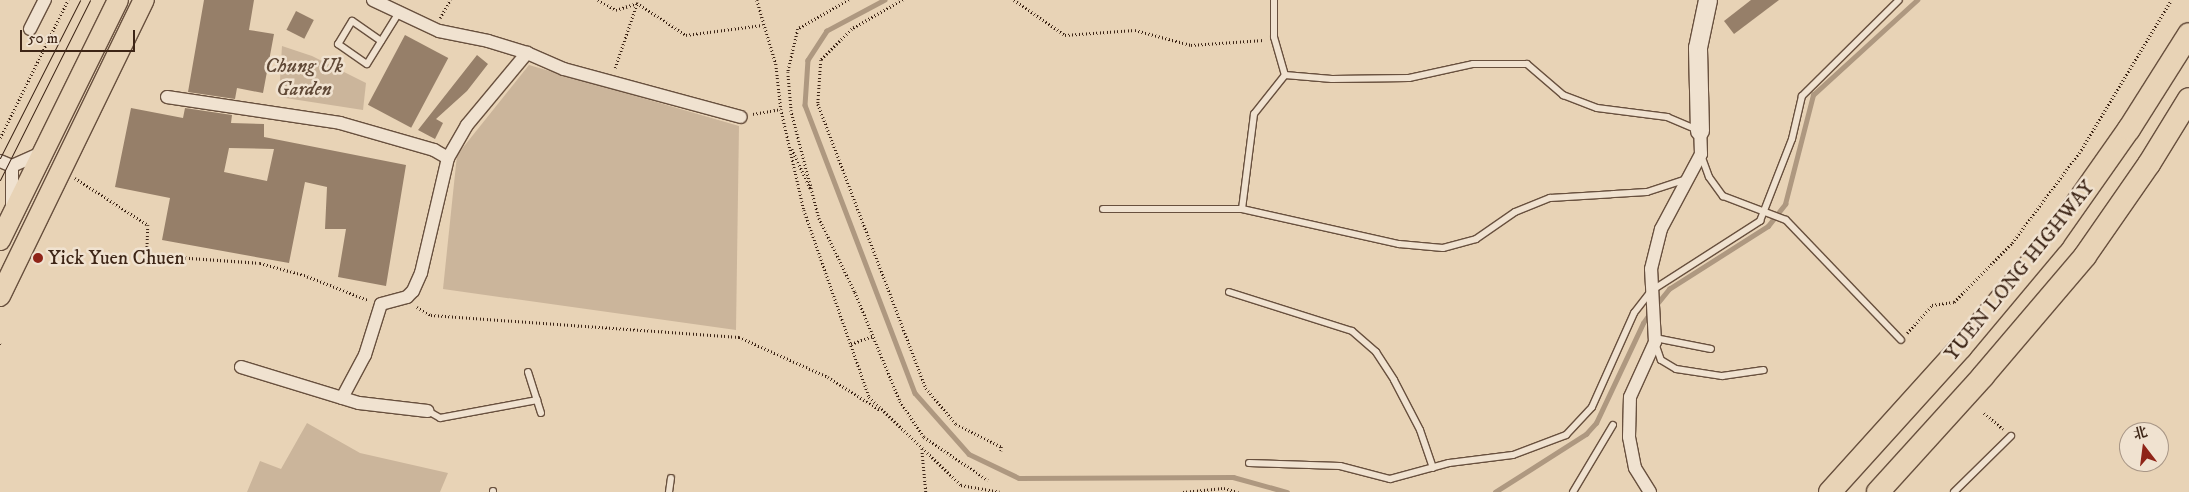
<!DOCTYPE html>
<meta charset="utf-8">
<style>
body{margin:0}
#map{position:relative;width:2189px;height:492px;overflow:hidden;background:#e8d3b6;font-family:"IM FELL DW Pica","Noto Serif SC",serif}
div>[style]{position:absolute}
.green>*{inset:0;background:#cbb59b}
.stream>*{height:4.5px;margin:-2.25px;padding:0 2.25px;transform-origin:2.25px;border-radius:2.25px;background:#ae9880}
.building>*{inset:0;background:#967f69;transform-origin:0 0}
.path>*{height:2.5px;margin-top:-1.25px;transform-origin:0;background:repeating-linear-gradient(90deg,#3d2516 0 1px,transparent 0 3.5px)}
.roads{filter:drop-shadow(1px 0 #68503e) drop-shadow(-1px 0 #68503e) drop-shadow(0 1px #68503e) drop-shadow(0 -1px #68503e)}
.lane>*{height:6px;margin:-3px;padding:0 3px;transform-origin:3px;border-radius:3px;background:#f0e2d0}
.street>*{height:12px;margin:-6px;padding:0 6px;transform-origin:6px;border-radius:6px;background:#f0e2d0}
.secondary>*{height:18px;margin:-9px;padding:0 9px;transform-origin:9px;border-radius:9px;background:#f0e2d0}
.primary>*{height:20px;margin:-10px;padding:0 10px;transform-origin:10px;border-radius:10px;background:#e8d3b6}
.highway>*{height:22px;margin:-11px;padding:0 11px;transform-origin:11px;border-radius:11px;background:#e8d3b6}
.tram>*{height:1px;margin:-0.5px;padding:0 0.5px;transform-origin:0.5px;border-radius:0.5px;background:#3d2516}
.dots>*{width:14px;height:14px;translate:-50% -50%;box-sizing:border-box;border:2px solid #f0e2d0;border-radius:50%}
span{translate:-50% -50%;white-space:nowrap;text-align:center;line-height:1.15;-webkit-text-stroke:5px #f0e2d0;paint-order:stroke}
.park-label{font-size:20px;color:#604937;font-style:italic}
.poi-label{font-size:20px;color:#3d2516}
.left{translate:0 -50%;text-align:left}
.street-label{font-size:20px;color:#3d2516}
.north{position:absolute;left:2119px;top:422px;width:50px;height:50px;box-sizing:border-box;background:#f0e2d0;border:1px solid #a89686;border-radius:50%;rotate:345deg;font-size:14px;font-weight:700;line-height:20px;text-align:center;color:#3d2516}
.north::after{content:'';display:block;margin:auto;width:18px;height:22px;background:#8f2418;clip-path:polygon(50% 0,100% 100%,50% 72%,0 100%)}
.scale{position:absolute;left:20px;top:30px;width:115px;height:22px;box-sizing:border-box;border:2px solid #3d2516;border-top:0;padding-left:6px;font-size:15px;line-height:18px;white-space:nowrap;color:#3d2516;-webkit-text-stroke:4px #f0e2d0;paint-order:stroke}
</style>
<div id="map">
<div class="green">
<i style="clip-path:polygon(282px 46px,312px 56px,366px 83px,363px 110px,279px 97px)"></i>
<i style="clip-path:polygon(529px 65px,739px 126px,736px 330px,443px 289px,457px 155px)"></i>
<i style="clip-path:polygon(307px 423px,360px 453px,448px 473px,440px 492px,247px 492px,260px 461px,281px 469px)"></i>
</div>
<div class="stream">
<i style="left:885px;top:0;width:66px;rotate:151.9deg"></i>
<i style="left:827px;top:31px;width:35px;rotate:123deg"></i>
<i style="left:808px;top:60px;width:45px;rotate:93.8deg"></i>
<i style="left:805px;top:105px;width:308px;rotate:69.1deg"></i>
<i style="left:915px;top:393px;width:81px;rotate:48.5deg"></i>
<i style="left:969px;top:454px;width:55px;rotate:25.6deg"></i>
<i style="left:1019px;top:478px;width:214px;rotate:-0.3deg"></i>
<i style="left:1233px;top:477px;width:56px;rotate:15.5deg"></i>
<i style="left:1656px;top:305px;width:21px;rotate:-51deg"></i>
<i style="left:1669px;top:289px;width:117px;rotate:-32.5deg"></i>
<i style="left:1768px;top:226px;width:28px;rotate:-52deg"></i>
<i style="left:1785px;top:204px;width:113px;rotate:-75.6deg"></i>
<i style="left:1813px;top:95px;width:141px;rotate:-42.4deg"></i>
<i style="left:1495px;top:492px;width:108px;rotate:-32.5deg"></i>
<i style="left:1586px;top:434px;width:15px;rotate:-48deg"></i>
<i style="left:1596px;top:423px;width:110px;rotate:-64.8deg"></i>
<i style="left:1643px;top:323px;width:12px;rotate:-55deg"></i>
</div>
<div class="building">
<i style="clip-path:polygon(204px 0,254px 0,249px 30px,274px 34px,263px 93px,237px 88px,235px 99px,188px 92px)"></i>
<i style="clip-path:polygon(1751px 0,1779px 0,1734px 34px,1724px 21px)"></i>
<i style="left:296px;top:11px;width:20px;height:21px;rotate:27deg"></i>
<i style="left:405px;top:35px;width:49px;height:79px;rotate:28deg"></i>
<i style="clip-path:polygon(477px 55px,488px 64px,467px 91px,436px 119px,443px 123px,435px 139px,418px 130px)"></i>
<i style="clip-path:polygon(evenodd,131px 108px,183px 118px,185px 108px,232px 115px,231px 123px,264px 124px,264px 137px,406px 165px,386px 286px,338px 277px,346px 229px,325px 229px,327px 187px,305px 182px,289px 263px,162px 240px,170px 198px,115px 187px,131px 108px,229px 148px,274px 149px,267px 181px,224px 172px,229px 148px)"></i>
</div>
<div class="path">
<i style="left:598px;top:0;width:21px;rotate:29deg"></i>
<i style="left:616px;top:10px;width:22px;rotate:-18deg"></i>
<i style="left:637px;top:3px;width:59px;rotate:33.1deg"></i>
<i style="left:686px;top:35px;width:77px;rotate:-7.5deg"></i>
<i style="left:757px;top:0;width:67px;rotate:73.5deg"></i>
<i style="left:776px;top:64px;width:45px;rotate:83.7deg"></i>
<i style="left:781px;top:109px;width:104px;rotate:77.2deg"></i>
<i style="left:804px;top:210px;width:198px;rotate:70.8deg"></i>
<i style="left:869px;top:397px;width:127px;rotate:43.7deg"></i>
<i style="left:961px;top:485px;width:39px;rotate:10deg"></i>
<i style="left:849px;top:0;width:59px;rotate:150.4deg"></i>
<i style="left:798px;top:29px;width:44px;rotate:103.1deg"></i>
<i style="left:788px;top:72px;width:38px;rotate:85deg"></i>
<i style="left:791px;top:110px;width:112px;rotate:75.5deg"></i>
<i style="left:819px;top:218px;width:82px;rotate:64.1deg"></i>
<i style="left:855px;top:292px;width:118px;rotate:67.6deg"></i>
<i style="left:900px;top:401px;width:43px;rotate:56.3deg"></i>
<i style="left:924px;top:437px;width:77px;rotate:33.9deg"></i>
<i style="left:903px;top:0;width:59px;rotate:150.4deg"></i>
<i style="left:852px;top:29px;width:44px;rotate:135deg"></i>
<i style="left:821px;top:60px;width:44px;rotate:93.9deg"></i>
<i style="left:818px;top:104px;width:304px;rotate:69.2deg"></i>
<i style="left:926px;top:388px;width:47px;rotate:50.2deg"></i>
<i style="left:956px;top:424px;width:51px;rotate:26.6deg"></i>
<i style="left:1002px;top:447px;width:4px;rotate:104deg"></i>
<i style="left:1014px;top:0;width:62px;rotate:34.5deg"></i>
<i style="left:1065px;top:35px;width:70px;rotate:-4.1deg"></i>
<i style="left:1135px;top:30px;width:58px;rotate:15deg"></i>
<i style="left:1191px;top:45px;width:73px;rotate:-3.9deg"></i>
<i style="left:440px;top:18px;width:21px;rotate:-61deg"></i>
<i style="left:615px;top:68px;width:69px;rotate:-71.3deg"></i>
<i style="left:753px;top:114px;width:28px;rotate:-10deg"></i>
<i style="left:0;top:138px;width:154px;rotate:-63.8deg"></i>
<i style="left:792px;top:149px;width:45px;rotate:65.1deg"></i>
<i style="left:75px;top:178px;width:87px;rotate:32.8deg"></i>
<i style="left:148px;top:225px;width:30px;rotate:92deg"></i>
<i style="left:147px;top:255px;width:113px;rotate:4deg"></i>
<i style="left:260px;top:263px;width:46px;rotate:15.3deg"></i>
<i style="left:304px;top:275px;width:69px;rotate:21.3deg"></i>
<i style="left:417px;top:307px;width:16px;rotate:30deg"></i>
<i style="left:431px;top:315px;width:309px;rotate:4.1deg"></i>
<i style="left:739px;top:337px;width:98px;rotate:24.2deg"></i>
<i style="left:828px;top:377px;width:62px;rotate:32.4deg"></i>
<i style="left:1907px;top:333px;width:38px;rotate:-48deg"></i>
<i style="left:1932px;top:305px;width:22px;rotate:-8deg"></i>
<i style="left:1954px;top:302px;width:83px;rotate:-45.5deg"></i>
<i style="left:2012px;top:243px;width:116px;rotate:-53.4deg"></i>
<i style="left:2081px;top:150px;width:175px;rotate:-59deg"></i>
<i style="left:0;top:344px;width:1px;rotate:45deg"></i>
<i style="left:851px;top:344px;width:23px;rotate:-20deg"></i>
<i style="left:1984px;top:413px;width:25px;rotate:40deg"></i>
<i style="left:922px;top:449px;width:43px;rotate:84.7deg"></i>
<i style="left:1183px;top:492px;width:41px;rotate:-5.6deg"></i>
<i style="left:1224px;top:488px;width:15px;rotate:16deg"></i>
</div>
<div class="roads">
<div class="lane">
<i style="left:1274px;top:0;width:37px;rotate:90deg"></i>
<i style="left:1274px;top:37px;width:40px;rotate:74deg"></i>
<i style="left:1285px;top:75px;width:47px;rotate:4.9deg"></i>
<i style="left:1332px;top:79px;width:77px;rotate:-0.7deg"></i>
<i style="left:1409px;top:78px;width:66px;rotate:-12.3deg"></i>
<i style="left:1473px;top:64px;width:54px"></i>
<i style="left:1527px;top:64px;width:48px;rotate:40.7deg"></i>
<i style="left:1563px;top:95px;width:36px;rotate:21deg"></i>
<i style="left:1597px;top:108px;width:71px;rotate:7.3deg"></i>
<i style="left:1667px;top:117px;width:34px;rotate:23deg"></i>
<i style="left:381px;top:41px;width:35px;rotate:-145deg"></i>
<i style="left:352px;top:21px;width:27px;rotate:121deg"></i>
<i style="left:338px;top:44px;width:35px;rotate:35deg"></i>
<i style="left:367px;top:64px;width:59px;rotate:-58.2deg"></i>
<i style="left:1701px;top:155px;width:23px;rotate:70deg"></i>
<i style="left:1709px;top:177px;width:24px;rotate:54deg"></i>
<i style="left:1723px;top:196px;width:67px;rotate:20.9deg"></i>
<i style="left:1786px;top:220px;width:166px;rotate:46.2deg"></i>
<i style="left:1103px;top:209px;width:139px"></i>
<i style="left:1242px;top:209px;width:161px;rotate:12.6deg"></i>
<i style="left:1399px;top:244px;width:44px;rotate:5.2deg"></i>
<i style="left:1443px;top:248px;width:34px;rotate:-15deg"></i>
<i style="left:1476px;top:239px;width:47px;rotate:-34.7deg"></i>
<i style="left:1515px;top:212px;width:38px;rotate:-22deg"></i>
<i style="left:1550px;top:198px;width:97px;rotate:-3.5deg"></i>
<i style="left:1647px;top:192px;width:39px;rotate:-18deg"></i>
<i style="left:1242px;top:209px;width:96px;rotate:-82.8deg"></i>
<i style="left:1254px;top:114px;width:50px;rotate:-51.5deg"></i>
<i style="left:1229px;top:292px;width:129px;rotate:17.6deg"></i>
<i style="left:1352px;top:331px;width:32px;rotate:41deg"></i>
<i style="left:1376px;top:352px;width:33px;rotate:57deg"></i>
<i style="left:1394px;top:380px;width:56px;rotate:62.5deg"></i>
<i style="left:1420px;top:430px;width:40px;rotate:71.1deg"></i>
<i style="left:1655px;top:338px;width:57px;rotate:11.1deg"></i>
<i style="left:1655px;top:343px;width:18px;rotate:71deg"></i>
<i style="left:1661px;top:360px;width:17px;rotate:31deg"></i>
<i style="left:1676px;top:369px;width:47px;rotate:8.7deg"></i>
<i style="left:1722px;top:376px;width:42px;rotate:-8.1deg"></i>
<i style="left:528px;top:372px;width:43px;rotate:72.4deg"></i>
<i style="left:428px;top:411px;width:14px;rotate:30deg"></i>
<i style="left:440px;top:418px;width:99px;rotate:-10.5deg"></i>
<i style="left:1249px;top:463px;width:91px;rotate:1.9deg"></i>
<i style="left:1340px;top:466px;width:52px;rotate:14.6deg"></i>
<i style="left:1390px;top:479px;width:61px;rotate:-15.2deg"></i>
<i style="left:1449px;top:463px;width:64px;rotate:-7.1deg"></i>
<i style="left:1513px;top:455px;width:57px;rotate:-20.7deg"></i>
<i style="left:1566px;top:435px;width:38px;rotate:-47deg"></i>
<i style="left:1592px;top:407px;width:103px;rotate:-65.9deg"></i>
<i style="left:1634px;top:313px;width:28px;rotate:-52deg"></i>
<i style="left:1651px;top:291px;width:130px;rotate:-32.7deg"></i>
<i style="left:1760px;top:221px;width:88px;rotate:-68.7deg"></i>
<i style="left:1792px;top:139px;width:44px;rotate:-76.9deg"></i>
<i style="left:1802px;top:96px;width:136px;rotate:-44.7deg"></i>
<i style="left:493px;top:492px;width:1px;rotate:-90deg"></i>
<i style="left:669px;top:492px;width:14px;rotate:-82deg"></i>
<i style="left:1573px;top:492px;width:78px;rotate:-59.2deg"></i>
<i style="left:1954px;top:492px;width:80px;rotate:-44.5deg"></i>
</div>
<div class="street">
<i style="left:373px;top:0;width:73px;rotate:25.2deg"></i>
<i style="left:439px;top:31px;width:50px;rotate:11.5deg"></i>
<i style="left:488px;top:41px;width:41px;rotate:17.1deg"></i>
<i style="left:527px;top:53px;width:40px;rotate:23.4deg"></i>
<i style="left:564px;top:69px;width:183px;rotate:15.2deg"></i>
<i style="left:30px;top:29px;width:33px;rotate:-63deg"></i>
<i style="left:167px;top:97px;width:175px;rotate:8.5deg"></i>
<i style="left:340px;top:123px;width:98px;rotate:16deg"></i>
<i style="left:434px;top:150px;width:16px;rotate:30deg"></i>
<i style="left:0;top:161px;width:13px;rotate:23deg"></i>
<i style="left:12px;top:166px;width:32px;rotate:-24deg"></i>
<i style="left:12px;top:208px;width:42px;rotate:-90deg"></i>
<i style="left:241px;top:367px;width:123px;rotate:17deg"></i>
<i style="left:359px;top:403px;width:69px;rotate:6.6deg"></i>
<i style="left:342px;top:398px;width:49px;rotate:-61.9deg"></i>
<i style="left:365px;top:355px;width:53px;rotate:-72.6deg"></i>
<i style="left:381px;top:304px;width:27px;rotate:-15deg"></i>
<i style="left:407px;top:297px;width:8px;rotate:-45deg"></i>
<i style="left:413px;top:291px;width:20px;rotate:-66deg"></i>
<i style="left:421px;top:273px;width:118px;rotate:-76.8deg"></i>
<i style="left:448px;top:158px;width:38px;rotate:-60deg"></i>
<i style="left:467px;top:125px;width:94px;rotate:-50.2deg"></i>
<i style="left:1650px;top:492px;width:28px;rotate:-122deg"></i>
<i style="left:1635px;top:468px;width:32px;rotate:-101deg"></i>
<i style="left:1629px;top:437px;width:40px;rotate:-88.6deg"></i>
<i style="left:1630px;top:397px;width:60px;rotate:-65.6deg"></i>
<i style="left:1655px;top:342px;width:73px;rotate:-93.1deg"></i>
<i style="left:1651px;top:269px;width:41px;rotate:-76deg"></i>
<i style="left:1661px;top:229px;width:85px;rotate:-61.9deg"></i>
<i style="left:1701px;top:154px;width:23px;rotate:-92deg"></i>
</div>
<div class="secondary">
<i style="left:1700px;top:131px;width:83px;rotate:-91.4deg"></i>
<i style="left:1698px;top:48px;width:49px;rotate:-78.2deg"></i>
</div>
<div class="primary">
<i style="left:0;top:240px;width:267px;rotate:-63.8deg"></i>
<i style="left:0;top:296px;width:329px;rotate:-64.1deg"></i>
</div>
<div class="highway">
<i style="left:1830px;top:492px;width:195px;rotate:-47.9deg"></i>
<i style="left:1961px;top:347px;width:143px;rotate:-50.1deg"></i>
<i style="left:2053px;top:237px;width:132px;rotate:-54.9deg"></i>
<i style="left:2129px;top:129px;width:112px;rotate:-57.7deg"></i>
<i style="left:1878px;top:492px;width:156px;rotate:-47.8deg"></i>
<i style="left:1983px;top:376px;width:157px;rotate:-49.6deg"></i>
<i style="left:2085px;top:256px;width:112px;rotate:-55.2deg"></i>
<i style="left:2149px;top:164px;width:76px;rotate:-58.4deg"></i>
</div>
</div>
<div class="tram">
<i style="left:0;top:158px;width:177px;rotate:-63.1deg"></i>
<i style="left:0;top:180px;width:201px;rotate:-63.4deg"></i>
</div>
<div class="dots">
<i style="left:38px;top:258px;background:#8f2418"></i>
</div>
<div class="park-label">
<span style="left:304px;top:78px">Chung Uk<br>Garden</span>
</div>
<div class="poi-label">
<span class="left" style="left:48px;top:258px">Yick Yuen Chuen</span>
</div>
<div class="street-label">
<span style="left:2020px;top:271px;rotate:-51deg">YUEN LONG HIGHWAY</span>
</div>
<div class="north">北</div>
<div class="scale">50 m</div>
</div>
